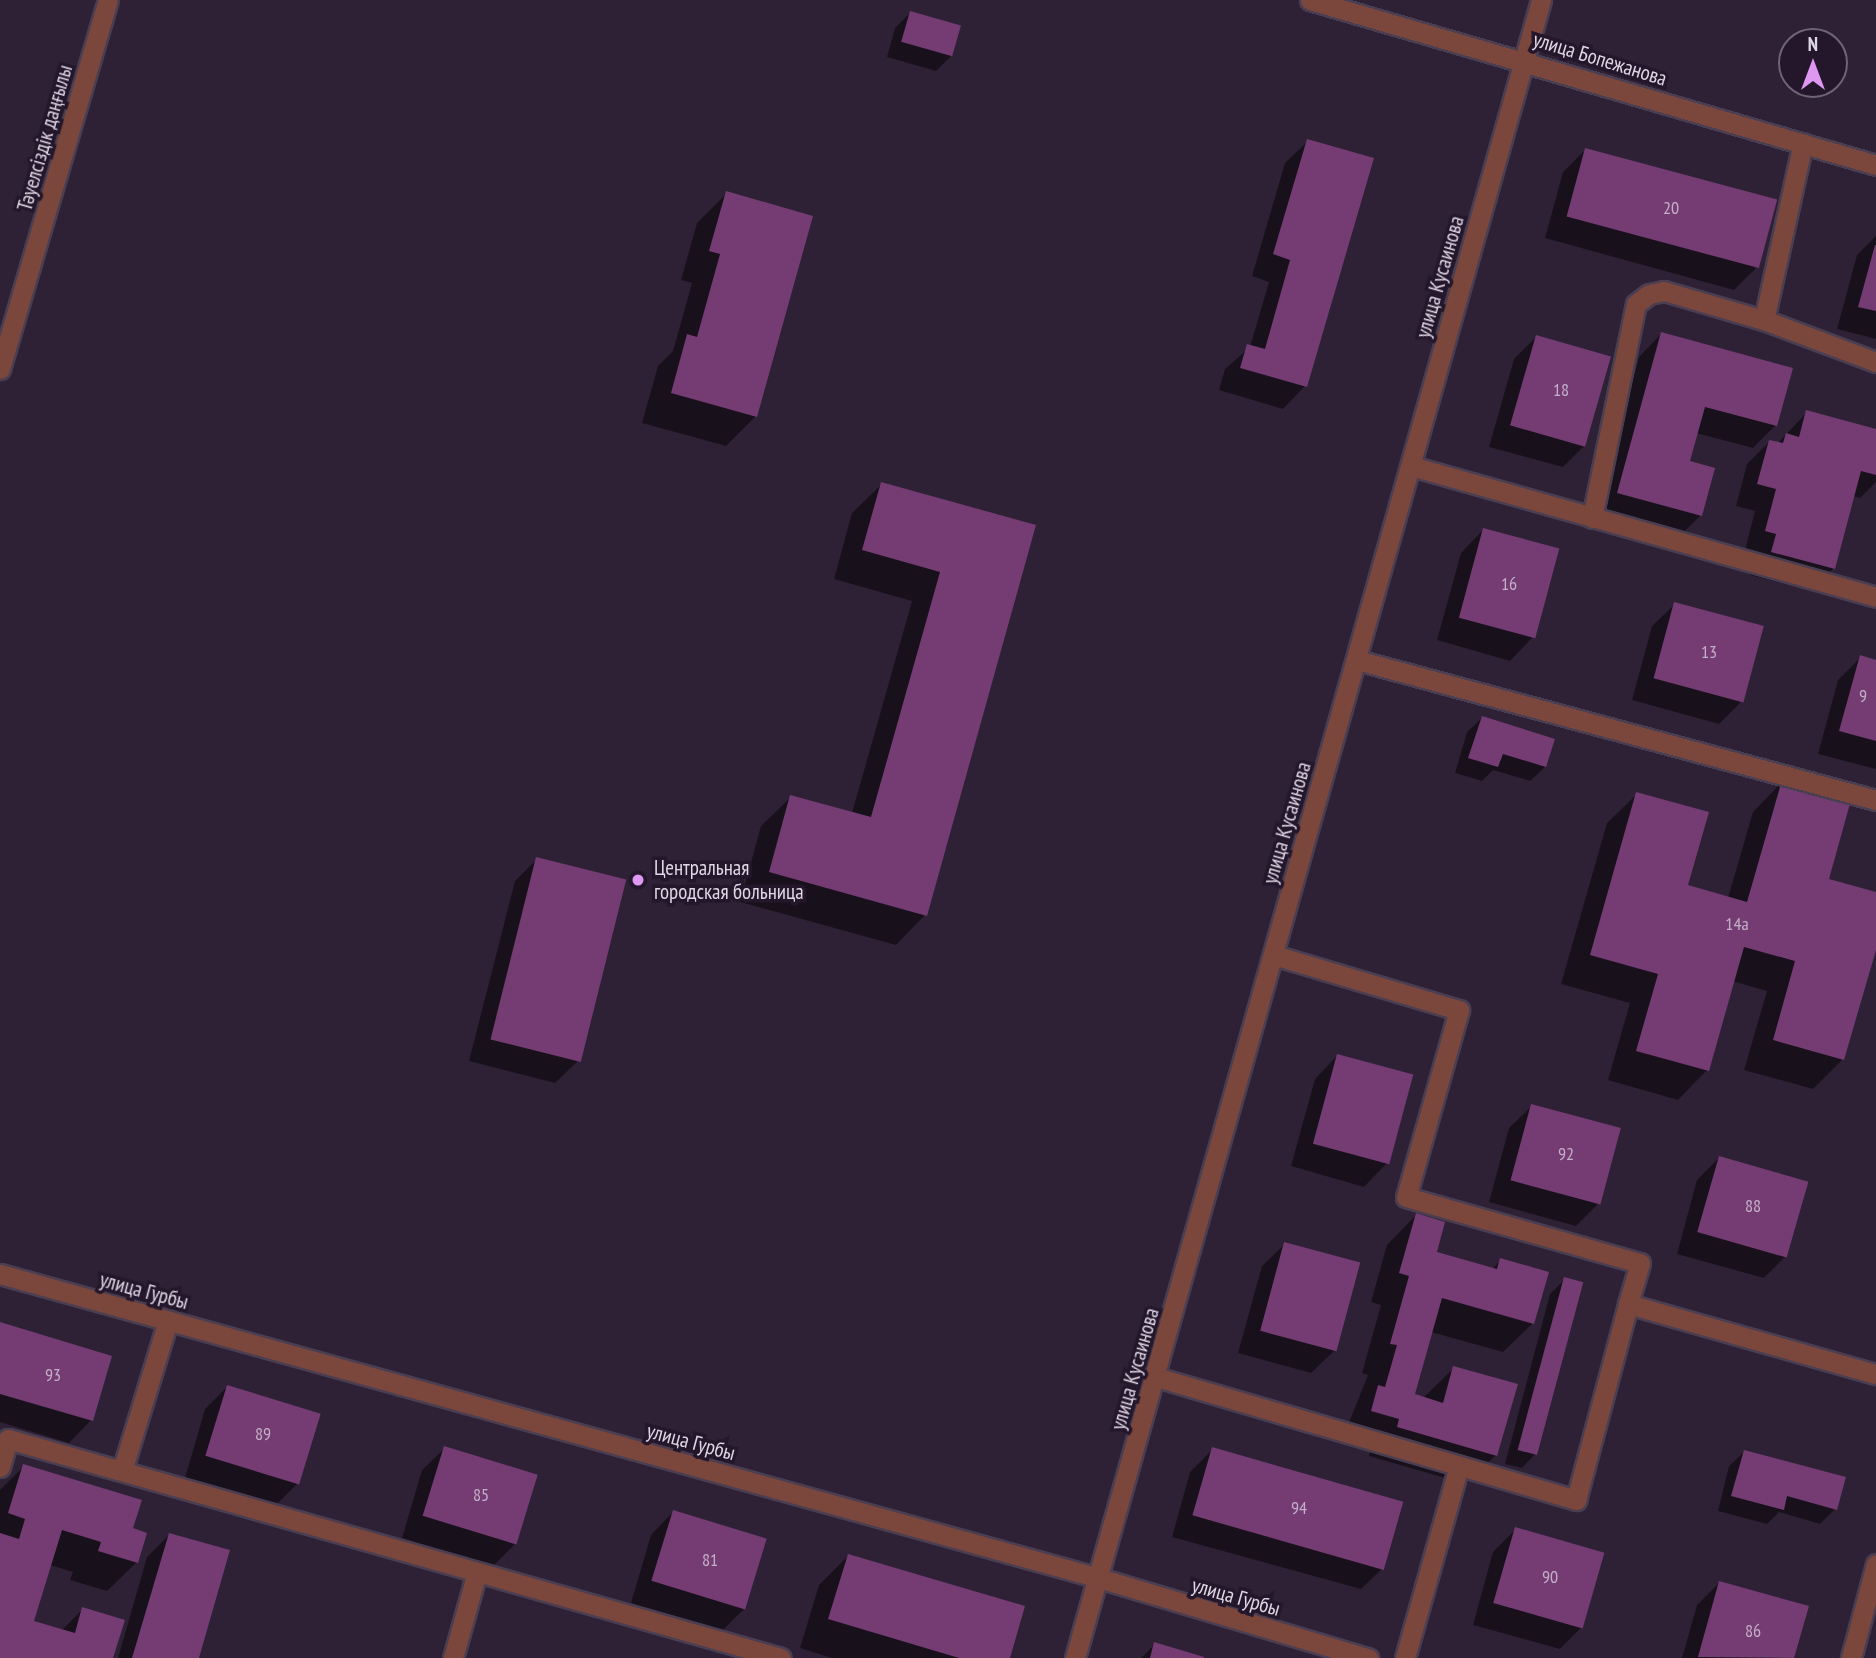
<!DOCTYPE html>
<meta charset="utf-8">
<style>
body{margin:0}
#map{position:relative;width:1876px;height:1658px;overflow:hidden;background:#2e2136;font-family:"PT Sans Narrow",sans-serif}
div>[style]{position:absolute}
.shadow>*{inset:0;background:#0007}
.building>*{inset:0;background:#743c73;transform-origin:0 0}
.roads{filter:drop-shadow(2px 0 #4a3e52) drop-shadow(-2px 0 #4a3e52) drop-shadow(0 2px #4a3e52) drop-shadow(0 -2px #4a3e52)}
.minor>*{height:19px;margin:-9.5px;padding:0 9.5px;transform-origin:9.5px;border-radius:9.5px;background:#7b463b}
.tertiary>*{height:19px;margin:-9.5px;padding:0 9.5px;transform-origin:9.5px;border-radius:9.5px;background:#7b463b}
.dots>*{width:19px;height:19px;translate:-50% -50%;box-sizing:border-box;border:4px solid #24172c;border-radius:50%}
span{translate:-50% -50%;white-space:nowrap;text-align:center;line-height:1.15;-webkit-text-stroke:7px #24172c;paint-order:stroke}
.number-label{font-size:18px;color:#c4b0c8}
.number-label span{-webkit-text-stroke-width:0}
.street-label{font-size:21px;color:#dfd7e5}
.poi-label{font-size:21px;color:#dfd7e5}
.left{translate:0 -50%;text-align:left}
.north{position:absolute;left:1778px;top:28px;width:70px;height:70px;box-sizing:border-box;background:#24172c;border:2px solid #6f6476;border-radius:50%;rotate:0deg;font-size:19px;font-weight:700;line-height:28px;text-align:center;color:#dfd7e5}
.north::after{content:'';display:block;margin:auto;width:24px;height:32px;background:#df98f2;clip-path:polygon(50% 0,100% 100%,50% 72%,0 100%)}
</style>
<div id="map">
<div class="shadow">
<i style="clip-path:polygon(910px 13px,951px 56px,936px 71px,887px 57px,895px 28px)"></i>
<i style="clip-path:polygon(1308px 141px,1305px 386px,1283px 409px,1219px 390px,1225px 369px,1250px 347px,1269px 282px,1252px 276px,1285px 163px)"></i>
<i style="clip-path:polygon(1585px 150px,1756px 268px,1734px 290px,1545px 238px,1563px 172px)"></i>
<i style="clip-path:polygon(727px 193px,756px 416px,726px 446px,642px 423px,658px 366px,673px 351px,692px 283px,681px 280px,697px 223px)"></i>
<i style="clip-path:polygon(1876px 236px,1876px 339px,1837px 329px,1857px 255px)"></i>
<i style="clip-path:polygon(1661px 334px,1775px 426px,1753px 448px,1696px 433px,1688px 463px,1701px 515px,1678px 538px,1596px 516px,1639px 357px)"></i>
<i style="clip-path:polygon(1536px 337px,1585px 445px,1563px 467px,1489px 447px,1514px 359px)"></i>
<i style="clip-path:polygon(1807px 412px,1876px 430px,1876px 482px,1860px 498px,1853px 496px,1834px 568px,1811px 591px,1750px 575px,1755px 557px,1744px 554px,1755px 511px,1736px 506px,1747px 464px,1769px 442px,1777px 444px)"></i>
<i style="clip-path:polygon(882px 484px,1034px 526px,925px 915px,896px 945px,740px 902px,761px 826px,791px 797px,852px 813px,912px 601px,834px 579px,852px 513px)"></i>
<i style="clip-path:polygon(1483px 530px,1532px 638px,1510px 661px,1437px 640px,1461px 553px)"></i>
<i style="clip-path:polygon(1675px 604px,1742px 701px,1719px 724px,1632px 700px,1652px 626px)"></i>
<i style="clip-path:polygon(1861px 657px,1876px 662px,1876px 769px,1818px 754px,1838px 680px)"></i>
<i style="clip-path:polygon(1482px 718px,1545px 767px,1530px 781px,1493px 770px,1482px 781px,1455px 773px,1467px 732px)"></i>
<i style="clip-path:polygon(1782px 782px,1826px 880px,1876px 894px,1876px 943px,1843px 1059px,1813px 1089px,1744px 1070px,1767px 991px,1732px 981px,1707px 1070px,1678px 1100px,1608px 1080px,1630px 1003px,1561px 984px,1607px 823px,1637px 794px,1686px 886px,1728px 898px,1753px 812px)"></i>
<i style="clip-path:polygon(537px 859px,578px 1061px,555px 1083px,469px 1061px,515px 881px)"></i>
<i style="clip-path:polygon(1337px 1056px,1386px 1164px,1364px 1187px,1291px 1166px,1315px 1079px)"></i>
<i style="clip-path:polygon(1532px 1106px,1599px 1203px,1576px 1226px,1489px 1202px,1509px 1128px)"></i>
<i style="clip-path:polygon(1719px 1158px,1786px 1256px,1764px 1278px,1677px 1254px,1697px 1180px)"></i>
<i style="clip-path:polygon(1416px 1215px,1435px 1253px,1492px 1269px,1501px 1260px,1533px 1323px,1503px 1352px,1431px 1332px,1413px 1395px,1424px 1397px,1454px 1368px,1496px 1455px,1466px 1484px,1369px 1456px,1371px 1448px,1342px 1440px,1368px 1375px,1362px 1373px,1381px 1305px,1371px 1302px,1387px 1245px)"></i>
<i style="clip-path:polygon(1285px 1244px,1334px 1351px,1311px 1373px,1238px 1353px,1262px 1266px)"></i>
<i style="clip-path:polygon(1565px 1279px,1536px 1453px,1522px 1468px,1505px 1464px,1550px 1294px)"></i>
<i style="clip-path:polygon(0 1324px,91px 1420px,69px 1443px,0 1422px)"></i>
<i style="clip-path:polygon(227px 1387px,299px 1482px,276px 1505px,185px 1478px,205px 1409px)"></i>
<i style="clip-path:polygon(445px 1448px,516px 1543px,493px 1566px,402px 1538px,422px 1470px)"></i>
<i style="clip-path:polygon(1213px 1449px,1384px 1567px,1361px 1589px,1172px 1537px,1190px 1472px)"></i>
<i style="clip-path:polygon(1744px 1452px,1835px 1509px,1820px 1524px,1779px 1512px,1767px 1524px,1718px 1511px,1729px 1466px)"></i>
<i style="clip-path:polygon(24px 1466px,131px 1530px,137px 1562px,107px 1591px,70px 1580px,73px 1572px,50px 1565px,32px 1622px,61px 1631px,83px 1609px,111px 1658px,0 1658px,0 1490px)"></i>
<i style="clip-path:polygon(673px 1512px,745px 1608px,723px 1630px,631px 1603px,651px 1535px)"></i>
<i style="clip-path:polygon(1516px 1529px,1583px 1626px,1560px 1649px,1473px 1625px,1493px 1552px)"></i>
<i style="clip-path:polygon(169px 1535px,197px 1658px,118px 1658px,147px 1557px)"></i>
<i style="clip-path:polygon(848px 1556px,1008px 1658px,832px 1658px,800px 1648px,819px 1585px)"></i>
<i style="clip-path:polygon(1719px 1583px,1807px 1607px,1793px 1658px,1682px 1658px,1697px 1605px)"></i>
<i style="clip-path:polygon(1155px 1644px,1200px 1658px,1141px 1658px)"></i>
</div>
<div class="building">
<i style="left:910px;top:11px;width:53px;height:32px;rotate:16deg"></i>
<i style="clip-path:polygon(1307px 139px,1374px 158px,1307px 387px,1240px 368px,1247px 344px,1265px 349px,1290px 260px,1273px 254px)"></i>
<i style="left:1585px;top:148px;width:199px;height:71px;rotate:15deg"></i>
<i style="clip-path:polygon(726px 191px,813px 216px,757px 417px,671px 393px,687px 334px,697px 337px,720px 254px,709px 251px)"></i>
<i style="clip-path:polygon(1875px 245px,1876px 245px,1876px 311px,1858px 307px)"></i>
<i style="clip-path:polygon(1661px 332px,1793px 368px,1777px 426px,1705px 407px,1690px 461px,1715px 468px,1702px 516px,1617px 493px)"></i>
<i style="left:1536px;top:335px;width:78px;height:94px;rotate:16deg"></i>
<i style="clip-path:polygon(1806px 410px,1876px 429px,1876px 475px,1861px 471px,1835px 569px,1771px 552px,1776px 534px,1765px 531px,1776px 489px,1757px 484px,1769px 440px,1783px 443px,1786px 433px,1799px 437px)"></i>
<i style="clip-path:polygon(881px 482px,1036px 525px,927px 916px,769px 872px,790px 795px,871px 817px,940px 572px,862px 550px)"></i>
<i style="left:1483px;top:528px;width:79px;height:93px;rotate:15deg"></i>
<i style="left:1674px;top:602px;width:93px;height:79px;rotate:15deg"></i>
<i style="clip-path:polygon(1860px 655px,1876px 660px,1876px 741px,1839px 731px)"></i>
<i style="clip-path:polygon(1482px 716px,1555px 739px,1546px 767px,1503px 754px,1498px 767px,1468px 758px)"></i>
<i style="clip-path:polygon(1782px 780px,1851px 800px,1829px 879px,1876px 892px,1876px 950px,1844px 1060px,1773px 1040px,1795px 961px,1744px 947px,1709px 1071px,1636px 1051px,1658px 974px,1590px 955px,1636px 792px,1709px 812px,1688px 885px,1747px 902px)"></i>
<i style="left:536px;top:857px;width:93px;height:188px;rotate:14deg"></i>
<i style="left:1337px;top:1054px;width:79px;height:93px;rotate:15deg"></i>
<i style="left:1531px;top:1104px;width:93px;height:79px;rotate:15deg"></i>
<i style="left:1719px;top:1156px;width:93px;height:79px;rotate:16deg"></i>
<i style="clip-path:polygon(1416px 1213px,1445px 1222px,1437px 1252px,1497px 1269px,1500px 1258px,1549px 1272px,1534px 1324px,1442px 1298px,1415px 1394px,1443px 1403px,1453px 1366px,1518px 1384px,1497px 1456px,1397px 1427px,1399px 1419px,1371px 1411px,1378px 1385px,1385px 1387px,1397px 1345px,1390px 1344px,1409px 1276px,1399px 1273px)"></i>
<i style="left:1284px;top:1242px;width:79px;height:92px;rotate:15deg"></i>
<i style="left:1564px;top:1277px;width:20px;height:179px;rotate:15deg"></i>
<i style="clip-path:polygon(0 1322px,112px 1356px,93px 1421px,0 1394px)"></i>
<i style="left:227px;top:1385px;width:98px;height:74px;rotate:17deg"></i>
<i style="left:444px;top:1446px;width:98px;height:73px;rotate:17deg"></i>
<i style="left:1212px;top:1447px;width:199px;height:71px;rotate:16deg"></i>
<i style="clip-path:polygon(1744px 1450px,1846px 1477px,1837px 1510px,1787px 1496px,1784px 1510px,1731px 1496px)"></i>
<i style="clip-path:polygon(23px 1464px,142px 1500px,133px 1528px,147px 1533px,138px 1563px,98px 1551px,101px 1542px,62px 1530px,34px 1621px,75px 1633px,82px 1607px,125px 1620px,113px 1658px,0 1658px,0 1533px,19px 1539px,25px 1519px,8px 1513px)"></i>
<i style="left:673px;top:1510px;width:98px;height:74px;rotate:17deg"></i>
<i style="left:1515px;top:1527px;width:93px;height:79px;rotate:16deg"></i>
<i style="clip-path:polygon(169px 1533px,230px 1550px,199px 1658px,132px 1658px)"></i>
<i style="clip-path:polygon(848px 1554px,1025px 1606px,1010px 1658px,959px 1658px,828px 1619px)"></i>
<i style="clip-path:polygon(1719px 1581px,1809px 1606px,1794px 1658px,1698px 1657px)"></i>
<i style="clip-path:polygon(1154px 1642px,1204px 1657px,1204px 1658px,1150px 1658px)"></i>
</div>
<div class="roads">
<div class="minor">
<i style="left:1764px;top:320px;width:181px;rotate:-77.6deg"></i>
<i style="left:1411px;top:466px;width:483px;rotate:15.7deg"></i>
<i style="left:1592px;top:518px;width:218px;rotate:-78.4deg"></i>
<i style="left:1636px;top:304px;width:16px;rotate:-38deg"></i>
<i style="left:1649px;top:294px;width:15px;rotate:-11deg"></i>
<i style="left:1664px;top:291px;width:104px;rotate:16.2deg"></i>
<i style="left:1764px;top:320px;width:120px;rotate:20.6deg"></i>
<i style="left:1357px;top:660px;width:538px;rotate:15.1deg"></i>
<i style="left:1274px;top:955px;width:193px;rotate:16.6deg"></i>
<i style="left:1459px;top:1010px;width:194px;rotate:105.8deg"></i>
<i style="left:1406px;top:1197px;width:243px;rotate:15.8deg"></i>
<i style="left:1640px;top:1263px;width:43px;rotate:106.3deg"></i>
<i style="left:1628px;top:1304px;width:258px;rotate:15.8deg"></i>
<i style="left:0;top:1274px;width:1140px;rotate:15.46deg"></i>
<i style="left:1099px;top:1578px;width:281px;rotate:16.6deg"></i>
<i style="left:1156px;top:1377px;width:438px;rotate:16.3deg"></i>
<i style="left:1576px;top:1500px;width:203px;rotate:-75.1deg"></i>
<i style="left:0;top:1467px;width:29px;rotate:-74deg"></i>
<i style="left:8px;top:1439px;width:803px;rotate:15.82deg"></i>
<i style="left:122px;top:1471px;width:157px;rotate:-73deg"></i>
<i style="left:453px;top:1658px;width:89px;rotate:-74.4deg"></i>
<i style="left:1075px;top:1658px;width:1722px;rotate:-74.3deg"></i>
<i style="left:1405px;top:1658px;width:199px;rotate:-74.3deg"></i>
<i style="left:1851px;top:1658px;width:97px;rotate:-75.1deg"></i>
</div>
<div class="tertiary">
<i style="left:1310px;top:0;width:590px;rotate:16.25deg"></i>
<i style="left:0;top:369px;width:384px;rotate:-73.7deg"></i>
</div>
</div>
<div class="dots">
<i style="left:638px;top:880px;background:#df98f2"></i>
</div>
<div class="number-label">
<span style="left:1671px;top:208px">20</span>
<span style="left:1561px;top:390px">18</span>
<span style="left:1509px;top:584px">16</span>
<span style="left:1709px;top:652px">13</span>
<span style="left:1863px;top:696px">9</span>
<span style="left:1737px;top:924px">14а</span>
<span style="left:1566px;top:1154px">92</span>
<span style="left:1753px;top:1206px">88</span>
<span style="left:53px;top:1375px">93</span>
<span style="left:263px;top:1434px">89</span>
<span style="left:481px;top:1495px">85</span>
<span style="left:1299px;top:1508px">94</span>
<span style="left:710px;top:1560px">81</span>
<span style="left:1550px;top:1577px">90</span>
<span style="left:1753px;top:1631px">86</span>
</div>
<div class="street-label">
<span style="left:1600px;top:59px;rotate:17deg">улица Бопежанова</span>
<span style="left:45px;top:138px;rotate:-74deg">Тәуелсіздік даңғылы</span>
<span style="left:1440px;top:277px;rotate:-74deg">улица Кусаинова</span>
<span style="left:1287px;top:823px;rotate:-74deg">улица Кусаинова</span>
<span style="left:144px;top:1291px;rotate:15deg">улица Гурбы</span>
<span style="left:1135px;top:1369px;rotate:-74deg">улица Кусаинова</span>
<span style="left:691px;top:1442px;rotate:15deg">улица Гурбы</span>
<span style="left:1236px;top:1597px;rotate:16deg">улица Гурбы</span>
</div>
<div class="poi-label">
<span class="left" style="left:654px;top:880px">Центральная<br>городская больница</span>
</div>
<div class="north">N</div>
</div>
